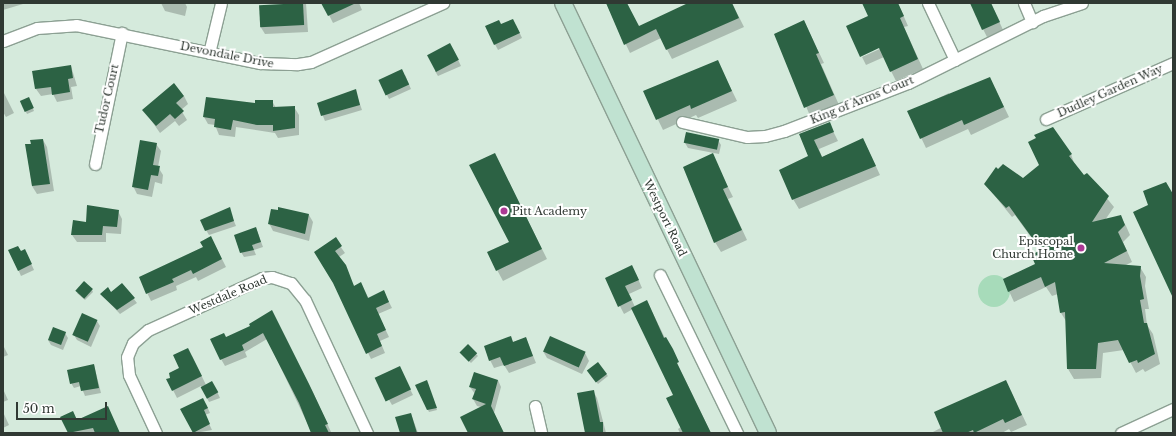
<!DOCTYPE html>
<style>
body{margin:0}
#map{position:relative;width:1176px;height:436px;overflow:hidden;background:#d5eadc;font-family:"Libre Baskerville",serif}
div>[style]{position:absolute}
.green>*{inset:0;background:#a7dbba}
.round{border-radius:50%}
.shadow>*{inset:0;background:#0003}
.building>*{inset:0;background:#2c6244;transform-origin:0 0}
.roads{filter:drop-shadow(1px 0 #8ca093) drop-shadow(-1px 0 #8ca093) drop-shadow(0 1px #8ca093) drop-shadow(0 -1px #8ca093)}
.street>*{height:11px;margin:-5.5px;padding:0 5.5px;transform-origin:5.5px;border-radius:5.5px;background:#fff}
.secondary>*{height:16px;margin:-8px;padding:0 8px;transform-origin:8px;border-radius:8px;background:#c0e2d1}
.dots>*{width:11px;height:11px;translate:-50% -50%;box-sizing:border-box;border:2px solid #fff;border-radius:50%}
span{translate:-50% -50%;white-space:nowrap;text-align:center;line-height:1.15;-webkit-text-stroke:4px #fff;paint-order:stroke}
.street-label{font-size:11px;color:#303933}
.poi-label{font-size:11px;color:#303933}
.left{translate:0 -50%;text-align:left}
.right{translate:-100% -50%;text-align:right}
.frame{position:absolute;inset:0;border:4px solid #303933;pointer-events:none}
.scale{position:absolute;left:16px;top:402px;width:91px;height:18px;box-sizing:border-box;border:2px solid #303933;border-top:0;padding-left:5px;font-size:12px;line-height:14px;white-space:nowrap;color:#303933;-webkit-text-stroke:3px #fff;paint-order:stroke}
</style>
<div id="map">
<div class="green">
<i class="round" style="left:978px;top:275px;width:32px;height:32px"></i>
</div>
<div class="shadow">
<i style="clip-path:polygon(3px 3px,23px 3px,23px 4px,3px 10px)"></i>
<i style="clip-path:polygon(161px 3px,185px 3px,187px 7px,185px 16px,165px 11px)"></i>
<i style="clip-path:polygon(290px 3px,306px 3px,308px 32px,265px 34px,260px 26px)"></i>
<i style="clip-path:polygon(323px 3px,359px 3px,362px 10px,333px 23px)"></i>
<i style="clip-path:polygon(606px 3px,625px 3px,639px 27px,690px 3px,732px 3px,744px 27px,672px 59px,661px 38px,630px 53px)"></i>
<i style="clip-path:polygon(863px 3px,898px 3px,908px 26px,904px 27px,923px 69px,896px 81px,884px 57px,866px 65px,862px 57px,884px 47px)"></i>
<i style="clip-path:polygon(970px 3px,991px 3px,1003px 30px,987px 37px)"></i>
<i style="clip-path:polygon(804px 21px,824px 63px,821px 64px,839px 105px,811px 118px,775px 34px)"></i>
<i style="clip-path:polygon(516px 25px,522px 38px,498px 50px,486px 27px)"></i>
<i style="clip-path:polygon(453px 49px,461px 66px,438px 76px,435px 71px)"></i>
<i style="clip-path:polygon(718px 62px,737px 101px,698px 118px,696px 115px,663px 130px,644px 91px)"></i>
<i style="clip-path:polygon(71px 66px,77px 86px,71px 87px,73px 99px,57px 102px,53px 94px,41px 96px,36px 89px)"></i>
<i style="clip-path:polygon(405px 75px,411px 89px,389px 99px,380px 81px)"></i>
<i style="clip-path:polygon(995px 88px,1009px 117px,971px 135px,968px 129px,926px 148px,909px 112px,949px 93px,950px 96px)"></i>
<i style="clip-path:polygon(355px 90px,362px 110px,325px 121px,318px 104px)"></i>
<i style="clip-path:polygon(3px 91px,14px 113px,6px 117px,3px 112px)"></i>
<i style="clip-path:polygon(184px 96px,188px 104px,181px 110px,187px 120px,179px 126px,175px 121px,160px 133px,144px 110px)"></i>
<i style="clip-path:polygon(29px 100px,34px 111px,27px 114px,26px 112px)"></i>
<i style="clip-path:polygon(272px 101px,276px 108px,294px 107px,299px 115px,299px 135px,278px 138px,275px 133px,236px 127px,235px 137px,219px 135px,215px 125px,208px 124px,204px 117px)"></i>
<i style="clip-path:polygon(829px 123px,838px 141px,819px 149px,822px 157px,863px 139px,880px 175px,799px 209px,793px 199px,809px 157px,800px 135px)"></i>
<i style="clip-path:polygon(43px 140px,47px 147px,54px 191px,37px 194px,32px 186px,26px 145px)"></i>
<i style="clip-path:polygon(718px 140px,721px 145px,719px 154px,688px 148px,685px 143px)"></i>
<i style="clip-path:polygon(156px 144px,161px 151px,158px 167px,163px 175px,162px 184px,155px 182px,152px 197px,137px 194px,133px 186px)"></i>
<i style="clip-path:polygon(495px 154px,547px 259px,503px 281px,488px 253px,510px 242px)"></i>
<i style="clip-path:polygon(1071px 154px,1075px 166px,1083px 176px,1087px 174px,1114px 207px,1105px 220px,1120px 216px,1126px 226px,1130px 235px,1123px 242px,1132px 262px,1124px 266px,1140px 267px,1146px 277px,1145px 286px,1149px 309px,1145px 309px,1147px 325px,1153px 334px,1160px 364px,1145px 372px,1143px 369px,1136px 373px,1124px 350px,1103px 353px,1101px 378px,1074px 379px,1068px 369px,1066px 321px,1061px 313px,1058px 294px,1052px 296px,1046px 287px,1014px 302px,1004px 280px,1037px 265px,1041px 251px,1015px 215px,1012px 217px,985px 184px,1023px 179px)"></i>
<i style="clip-path:polygon(712px 155px,733px 197px,728px 199px,747px 240px,721px 252px,715px 242px)"></i>
<i style="clip-path:polygon(229px 209px,236px 226px,209px 235px,206px 230px)"></i>
<i style="clip-path:polygon(118px 211px,122px 219px,121px 234px,106px 233px,106px 242px,77px 242px,72px 235px,87px 223px)"></i>
<i style="clip-path:polygon(309px 215px,313px 222px,309px 241px,273px 231px,269px 223px)"></i>
<i style="clip-path:polygon(256px 228px,263px 247px,254px 250px,256px 255px,244px 257px,241px 252px)"></i>
<i style="clip-path:polygon(335px 239px,345px 253px,339px 257px,354px 286px,361px 283px,369px 299px,384px 292px,392px 308px,378px 314px,389px 337px,380px 341px,385px 353px,371px 359px,334px 284px,315px 252px)"></i>
<i style="clip-path:polygon(215px 245px,226px 267px,198px 281px,196px 277px,176px 286px,177px 290px,151px 301px,140px 278px)"></i>
<i style="clip-path:polygon(10px 251px,27px 255px,34px 270px,21px 276px)"></i>
<i style="clip-path:polygon(636px 274px,642px 288px,629px 294px,635px 307px,647px 301px,711px 433px,680px 433px,678px 429px,681px 427px,674px 395px,633px 309px,624px 314px,606px 279px)"></i>
<i style="clip-path:polygon(122px 284px,137px 303px,120px 314px,101px 294px,111px 293px)"></i>
<i style="clip-path:polygon(92px 290px,93px 292px,85px 300px,77px 293px)"></i>
<i style="clip-path:polygon(275px 318px,313px 392px,331px 432px,329px 433px,312px 433px,267px 339px,245px 352px,247px 357px,225px 366px,221px 359px,226px 338px)"></i>
<i style="clip-path:polygon(97px 321px,100px 326px,91px 347px,77px 340px,74px 335px)"></i>
<i style="clip-path:polygon(65px 333px,68px 338px,63px 350px,51px 345px,48px 340px)"></i>
<i style="clip-path:polygon(526px 338px,536px 363px,509px 373px,504px 365px,494px 368px,490px 360px,513px 342px)"></i>
<i style="clip-path:polygon(3px 345px,8px 355px,3px 357px)"></i>
<i style="clip-path:polygon(468px 346px,478px 356px,471px 363px,463px 355px)"></i>
<i style="clip-path:polygon(543px 351px,585px 353px,589px 361px,582px 374px,547px 358px)"></i>
<i style="clip-path:polygon(192px 356px,206px 385px,215px 387px,220px 398px,209px 402px,201px 386px,177px 398px,173px 390px,171px 378px)"></i>
<i style="clip-path:polygon(94px 365px,101px 393px,85px 396px,81px 386px,74px 388px,71px 383px)"></i>
<i style="clip-path:polygon(402px 373px,413px 395px,392px 405px,377px 379px)"></i>
<i style="clip-path:polygon(589px 373px,606px 374px,608px 376px,598px 384px)"></i>
<i style="clip-path:polygon(498px 380px,501px 387px,494px 413px,504px 433px,469px 433px,481px 407px,477px 406px,473px 399px,475px 394px,470px 387px)"></i>
<i style="clip-path:polygon(427px 383px,437px 410px,429px 412px,416px 386px)"></i>
<i style="clip-path:polygon(3px 389px,8px 400px,3px 402px)"></i>
<i style="clip-path:polygon(593px 391px,597px 398px,606px 433px,586px 433px)"></i>
<i style="clip-path:polygon(1011px 391px,1027px 425px,1011px 432px,1009px 429px,1002px 433px,931px 433px)"></i>
<i style="clip-path:polygon(206px 404px,210px 413px,205px 415px,212px 430px,195px 433px,182px 410px)"></i>
<i style="clip-path:polygon(3px 412px,9px 425px,3px 428px)"></i>
<i style="clip-path:polygon(73px 412px,77px 421px,120px 433px,69px 433px,62px 417px)"></i>
<i style="clip-path:polygon(411px 414px,418px 433px,401px 433px)"></i>
</div>
<div class="building">
<i style="left:303px;top:3px;width:22px;height:44px;rotate:87deg"></i>
<i style="clip-path:polygon(321px 3px,356px 3px,328px 16px)"></i>
<i style="clip-path:polygon(606px 3px,627px 3px,639px 26px,688px 3px,732px 3px,739px 18px,666px 50px,656px 29px,624px 45px)"></i>
<i style="clip-path:polygon(862px 3px,898px 3px,904px 16px,900px 18px,918px 59px,890px 72px,879px 48px,860px 57px,846px 26px,868px 16px)"></i>
<i style="clip-path:polygon(970px 3px,991px 3px,1000px 22px,982px 30px)"></i>
<i style="clip-path:polygon(513px 19px,520px 33px,494px 45px,485px 26px,499px 20px,501px 24px)"></i>
<i style="clip-path:polygon(804px 20px,819px 53px,816px 54px,834px 95px,804px 108px,774px 34px)"></i>
<i style="left:450px;top:43px;width:19px;height:26px;rotate:62deg"></i>
<i style="clip-path:polygon(718px 60px,732px 91px,691px 109px,690px 105px,656px 120px,643px 91px)"></i>
<i style="clip-path:polygon(71px 65px,73px 78px,68px 79px,70px 92px,52px 95px,51px 87px,35px 89px,32px 71px)"></i>
<i style="left:402px;top:69px;width:17px;height:26px;rotate:65deg"></i>
<i style="clip-path:polygon(990px 77px,1004px 107px,964px 125px,962px 120px,920px 139px,907px 111px)"></i>
<i style="clip-path:polygon(174px 83px,184px 96px,176px 103px,184px 111px,175px 119px,170px 114px,156px 126px,142px 110px)"></i>
<i style="clip-path:polygon(356px 89px,360px 105px,321px 116px,317px 103px)"></i>
<i style="left:29px;top:97px;width:12px;height:10px;rotate:66deg"></i>
<i style="clip-path:polygon(206px 97px,255px 103px,255px 100px,273px 100px,273px 107px,295px 106px,295px 128px,273px 131px,273px 125px,257px 125px,233px 120px,231px 130px,214px 127px,215px 119px,203px 117px)"></i>
<i style="clip-path:polygon(830px 122px,834px 132px,814px 140px,822px 157px,863px 138px,876px 166px,792px 200px,779px 170px,808px 156px,799px 134px)"></i>
<i style="clip-path:polygon(1053px 127px,1072px 154px,1069px 156px,1084px 175px,1087px 173px,1109px 196px,1092px 222px,1121px 215px,1125px 225px,1118px 232px,1127px 251px,1104px 263px,1141px 266px,1140px 276px,1144px 299px,1140px 300px,1144px 323px,1147px 323px,1155px 354px,1138px 363px,1137px 360px,1129px 363px,1118px 340px,1098px 343px,1096px 369px,1067px 369px,1065px 312px,1060px 313px,1055px 282px,1045px 287px,1041px 277px,1008px 292px,1003px 279px,1035px 264px,1031px 255px,1041px 250px,1009px 206px,1006px 208px,984px 184px,996px 167px,998px 169px,1003px 164px,1023px 178px,1039px 165px,1028px 142px,1036px 138px,1034px 135px)"></i>
<i style="left:686px;top:132px;width:34px;height:11px;rotate:12deg"></i>
<i style="clip-path:polygon(43px 139px,50px 184px,32px 186px,25px 144px,31px 144px,30px 140px)"></i>
<i style="clip-path:polygon(140px 140px,157px 143px,153px 165px,160px 166px,158px 176px,151px 175px,148px 190px,132px 187px)"></i>
<i style="clip-path:polygon(495px 153px,542px 249px,496px 271px,487px 252px,509px 242px,469px 165px)"></i>
<i style="clip-path:polygon(713px 153px,728px 187px,723px 189px,742px 230px,714px 243px,683px 167px)"></i>
<i style="clip-path:polygon(1166px 182px,1173px 194px,1173px 298px,1133px 212px,1148px 205px,1143px 191px)"></i>
<i style="clip-path:polygon(87px 205px,119px 210px,117px 227px,103px 226px,102px 235px,71px 235px,73px 220px,86px 222px)"></i>
<i style="clip-path:polygon(230px 207px,234px 221px,205px 231px,200px 220px)"></i>
<i style="clip-path:polygon(278px 207px,309px 214px,305px 234px,268px 224px,271px 209px,278px 210px)"></i>
<i style="clip-path:polygon(256px 227px,261px 242px,252px 245px,254px 250px,240px 253px,234px 235px)"></i>
<i style="clip-path:polygon(211px 236px,222px 259px,193px 274px,191px 270px,172px 279px,174px 282px,146px 294px,139px 277px,203px 247px,200px 242px)"></i>
<i style="clip-path:polygon(336px 237px,342px 246px,335px 251px,346px 265px,354px 286px,361px 282px,368px 298px,384px 290px,389px 302px,376px 308px,386px 330px,377px 334px,382px 346px,366px 354px,333px 283px,314px 252px)"></i>
<i style="clip-path:polygon(18px 246px,21px 251px,25px 249px,32px 264px,18px 271px,8px 250px)"></i>
<i style="clip-path:polygon(632px 265px,639px 280px,625px 286px,632px 300px,618px 307px,605px 278px)"></i>
<i style="left:84px;top:281px;width:12px;height:13px;rotate:42deg"></i>
<i style="clip-path:polygon(122px 283px,135px 298px,117px 310px,100px 294px,108px 287px,111px 292px)"></i>
<i style="clip-path:polygon(647px 300px,664px 338px,666px 337px,673px 349px,679px 362px,677px 363px,711px 433px,683px 433px,666px 398px,673px 395px,631px 308px)"></i>
<i style="clip-path:polygon(272px 310px,309px 384px,328px 424px,325px 425px,329px 433px,311px 433px,299px 403px,263px 333px,242px 345px,244px 350px,220px 360px,210px 339px,224px 333px,226px 337px,250px 326px,249px 324px)"></i>
<i style="left:82px;top:313px;width:17px;height:24px;rotate:24deg"></i>
<i style="left:53px;top:327px;width:14px;height:14px;rotate:21deg"></i>
<i style="clip-path:polygon(511px 336px,513px 342px,526px 337px,533px 356px,504px 366px,500px 357px,489px 361px,484px 346px)"></i>
<i style="left:550px;top:336px;width:39px;height:17px;rotate:24deg"></i>
<i style="left:468px;top:344px;width:13px;height:12px;rotate:45deg"></i>
<i style="clip-path:polygon(188px 348px,202px 376px,172px 391px,166px 379px,170px 378px,169px 373px,179px 368px,173px 355px)"></i>
<i style="left:598px;top:362px;width:15px;height:14px;rotate:53deg"></i>
<i style="clip-path:polygon(94px 364px,99px 388px,81px 391px,79px 382px,70px 384px,67px 370px)"></i>
<i style="left:400px;top:366px;width:26px;height:28px;rotate:65deg"></i>
<i style="clip-path:polygon(474px 372px,498px 380px,491px 406px,504px 433px,468px 433px,460px 417px,486px 404px,472px 399px,476px 389px,469px 387px)"></i>
<i style="clip-path:polygon(427px 380px,437px 408px,427px 410px,415px 385px)"></i>
<i style="clip-path:polygon(1006px 380px,1022px 415px,1005px 423px,1003px 419px,974px 433px,973px 430px,966px 433px,943px 433px,934px 412px)"></i>
<i style="left:212px;top:381px;width:13px;height:13px;rotate:61deg"></i>
<i style="clip-path:polygon(594px 390px,600px 422px,603px 422px,603px 433px,585px 433px,577px 393px)"></i>
<i style="clip-path:polygon(203px 398px,208px 408px,204px 410px,210px 424px,193px 433px,180px 409px)"></i>
<i style="clip-path:polygon(108px 406px,120px 433px,95px 433px,93px 428px,68px 433px,60px 417px,73px 411px,77px 420px)"></i>
<i style="clip-path:polygon(411px 413px,417px 433px,400px 433px,395px 417px)"></i>
</div>
<div class="roads">
<div class="street">
<i style="left:928px;top:3px;width:63px;rotate:64.7deg"></i>
<i style="left:1024px;top:3px;width:21px;rotate:67deg"></i>
<i style="left:3px;top:41px;width:36px;rotate:-21deg"></i>
<i style="left:37px;top:28px;width:39px;rotate:-4deg"></i>
<i style="left:76px;top:25px;width:188px;rotate:11.7deg"></i>
<i style="left:260px;top:63px;width:38px;rotate:2deg"></i>
<i style="left:298px;top:64px;width:13px;rotate:-9deg"></i>
<i style="left:311px;top:62px;width:145px;rotate:-24.1deg"></i>
<i style="left:209px;top:53px;width:51px;rotate:-76.5deg"></i>
<i style="left:1046px;top:119px;width:139px;rotate:-23.8deg"></i>
<i style="left:682px;top:122px;width:67px;rotate:13deg"></i>
<i style="left:747px;top:137px;width:18px;rotate:-3deg"></i>
<i style="left:765px;top:136px;width:20px;rotate:-15deg"></i>
<i style="left:784px;top:131px;width:133px;rotate:-21.2deg"></i>
<i style="left:908px;top:83px;width:151px;rotate:-26.4deg"></i>
<i style="left:1043px;top:16px;width:41px;rotate:-18.4deg"></i>
<i style="left:95px;top:164px;width:134px;rotate:-78.4deg"></i>
<i style="left:660px;top:275px;width:176px;rotate:64deg"></i>
<i style="left:535px;top:406px;width:28px;rotate:77deg"></i>
<i style="left:156px;top:433px;width:64px;rotate:-115deg"></i>
<i style="left:129px;top:375px;width:18px;rotate:-96deg"></i>
<i style="left:127px;top:357px;width:15px;rotate:-67deg"></i>
<i style="left:133px;top:343px;width:20px;rotate:-41deg"></i>
<i style="left:148px;top:330px;width:125px;rotate:-24.5deg"></i>
<i style="left:262px;top:278px;width:10px;rotate:-6deg"></i>
<i style="left:272px;top:277px;width:20px;rotate:18deg"></i>
<i style="left:291px;top:283px;width:22px;rotate:51deg"></i>
<i style="left:305px;top:300px;width:147px;rotate:65deg"></i>
<i style="left:1121px;top:433px;width:57px;rotate:-24.8deg"></i>
</div>
<div class="secondary">
<i style="left:563px;top:3px;width:476px;rotate:64.5deg"></i>
</div>
</div>
<div class="dots">
<i style="left:504px;top:211px;background:#ab3994"></i>
<i style="left:1081px;top:248px;background:#ab3994"></i>
</div>
<div class="street-label">
<span style="left:227px;top:55px;rotate:11deg">Devondale Drive</span>
<span style="left:1110px;top:91px;rotate:-24deg">Dudley Garden Way</span>
<span style="left:107px;top:99px;rotate:-77deg">Tudor Court</span>
<span style="left:862px;top:100px;rotate:-22deg">King of Arms Court</span>
<span style="left:665px;top:218px;rotate:64deg">Westport Road</span>
<span style="left:228px;top:295px;rotate:-23deg">Westdale Road</span>
</div>
<div class="poi-label">
<span class="left" style="left:512px;top:211px">Pitt Academy</span>
<span class="right" style="left:1073px;top:248px">Episcopal<br>Church Home</span>
</div>
<div class="frame"></div>
<div class="scale">50 m</div>
</div>
